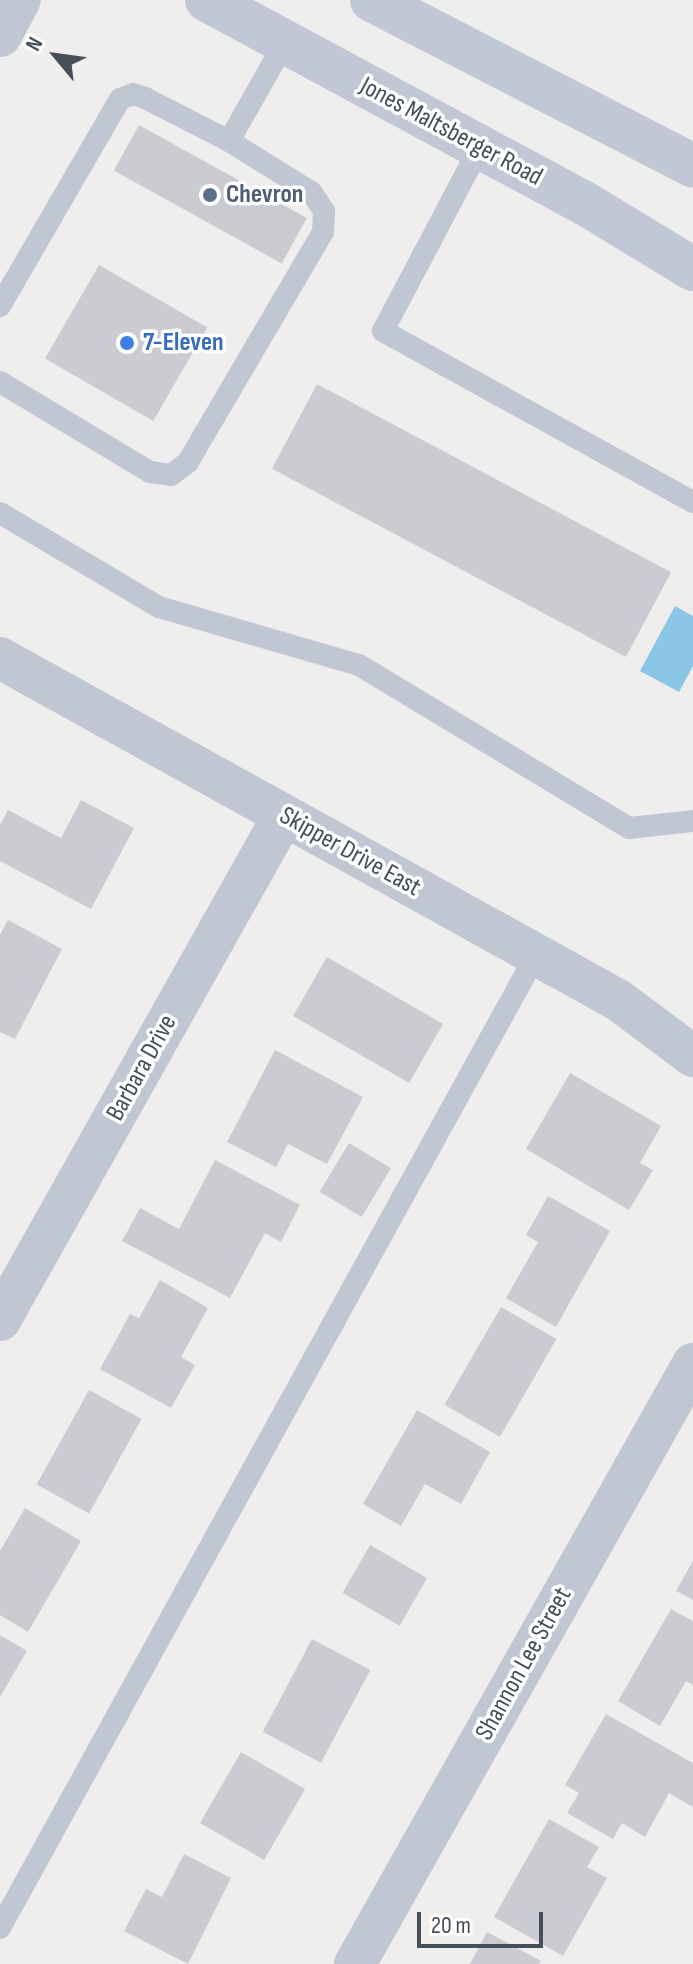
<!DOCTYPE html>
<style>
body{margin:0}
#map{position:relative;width:693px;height:1964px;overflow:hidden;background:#f0eeed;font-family:"Sofia Sans Condensed",sans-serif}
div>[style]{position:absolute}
.water>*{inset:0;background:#8cc6e7}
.building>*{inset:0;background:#caccd2;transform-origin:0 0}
.service>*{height:22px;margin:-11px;padding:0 11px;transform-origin:11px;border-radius:11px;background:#c1c7d2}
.minor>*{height:42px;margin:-21px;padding:0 21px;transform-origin:21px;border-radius:21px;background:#c1c7d2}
.tertiary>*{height:44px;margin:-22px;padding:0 22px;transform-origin:22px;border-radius:22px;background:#c1c7d2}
.secondary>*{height:44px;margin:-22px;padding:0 22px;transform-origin:22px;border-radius:22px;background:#c1c7d5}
.dots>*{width:22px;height:22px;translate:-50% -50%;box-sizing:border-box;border:4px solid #fff;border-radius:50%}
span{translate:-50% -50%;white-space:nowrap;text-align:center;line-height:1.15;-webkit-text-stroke:7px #fff;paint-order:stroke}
.street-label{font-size:26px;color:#464e5a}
.service-label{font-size:26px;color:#4e5e75;font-weight:700}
.left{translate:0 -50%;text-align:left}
.shop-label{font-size:26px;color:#366cbe;font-weight:700}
.north{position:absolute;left:16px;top:16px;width:80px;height:80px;-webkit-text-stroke:6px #fff;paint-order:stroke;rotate:299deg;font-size:22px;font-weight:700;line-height:32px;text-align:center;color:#464e5a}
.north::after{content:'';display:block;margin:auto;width:28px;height:36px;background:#464e5a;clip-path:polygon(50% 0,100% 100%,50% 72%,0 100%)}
.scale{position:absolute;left:417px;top:1912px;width:126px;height:36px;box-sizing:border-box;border:4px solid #464e5a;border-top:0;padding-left:10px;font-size:24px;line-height:28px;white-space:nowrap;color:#464e5a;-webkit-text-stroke:6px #fff;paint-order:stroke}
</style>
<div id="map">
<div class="water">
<i style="clip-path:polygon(675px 606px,693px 616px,693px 666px,679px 692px,640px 671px)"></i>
</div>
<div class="building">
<i style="left:139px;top:125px;width:192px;height:52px;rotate:29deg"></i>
<i style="left:99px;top:265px;width:125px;height:108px;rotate:30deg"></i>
<i style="left:317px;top:384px;width:401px;height:96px;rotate:28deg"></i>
<i style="clip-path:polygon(81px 800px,134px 828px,91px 909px,0 861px,0 825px,8px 810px,61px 838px)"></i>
<i style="clip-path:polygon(8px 920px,62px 949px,15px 1039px,0 1032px,0 935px)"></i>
<i style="left:327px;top:957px;width:134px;height:68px;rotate:30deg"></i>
<i style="clip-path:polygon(275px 1050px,363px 1097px,327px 1164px,288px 1144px,276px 1167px,227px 1142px)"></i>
<i style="clip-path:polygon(570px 1073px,661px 1126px,640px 1163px,653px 1170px,629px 1210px,526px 1149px)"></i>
<i style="left:349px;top:1143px;width:49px;height:57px;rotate:31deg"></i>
<i style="clip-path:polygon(215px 1160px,300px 1205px,281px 1242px,265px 1233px,230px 1298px,122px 1241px,140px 1208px,179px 1229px)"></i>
<i style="clip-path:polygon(548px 1196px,610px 1231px,556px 1327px,506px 1298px,538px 1242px,526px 1235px)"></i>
<i style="clip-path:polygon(160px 1280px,208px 1308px,181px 1357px,195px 1365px,171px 1408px,100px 1369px,130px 1314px,139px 1318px)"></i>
<i style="left:501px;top:1307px;width:64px;height:113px;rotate:30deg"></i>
<i style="left:89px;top:1390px;width:60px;height:108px;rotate:29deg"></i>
<i style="clip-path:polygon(417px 1410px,490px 1452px,461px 1504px,425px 1484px,401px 1526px,363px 1504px)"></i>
<i style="clip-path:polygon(25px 1508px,81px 1541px,28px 1632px,0 1615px,0 1551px)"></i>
<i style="left:370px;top:1545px;width:66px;height:55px;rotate:30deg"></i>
<i style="clip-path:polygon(693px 1561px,693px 1600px,676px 1591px)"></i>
<i style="clip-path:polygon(671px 1609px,693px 1621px,693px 1685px,686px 1681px,660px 1726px,618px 1701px)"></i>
<i style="clip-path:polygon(0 1635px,27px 1651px,0 1697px)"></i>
<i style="left:312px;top:1639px;width:66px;height:105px;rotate:28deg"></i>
<i style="clip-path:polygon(606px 1714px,693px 1763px,693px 1807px,669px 1793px,645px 1837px,622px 1823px,613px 1839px,567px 1813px,579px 1793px,565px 1785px)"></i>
<i style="left:241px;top:1752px;width:74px;height:82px;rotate:30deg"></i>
<i style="clip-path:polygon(549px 1819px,599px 1847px,587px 1867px,607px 1878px,563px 1956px,494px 1917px)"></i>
<i style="clip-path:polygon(184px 1854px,231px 1878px,188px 1964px,124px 1931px,146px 1889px,162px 1897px)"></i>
<i style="clip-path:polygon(487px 1932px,541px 1961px,539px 1964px,470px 1964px)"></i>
</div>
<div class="service">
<i style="left:480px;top:147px;width:208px;rotate:117.8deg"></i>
<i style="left:383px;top:331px;width:354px;rotate:28.9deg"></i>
<i style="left:0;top:306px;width:239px;rotate:-59.9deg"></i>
<i style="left:120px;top:99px;width:14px;rotate:-21deg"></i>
<i style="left:133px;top:94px;width:13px;rotate:18deg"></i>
<i style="left:145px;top:98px;width:94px;rotate:27.1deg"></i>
<i style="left:229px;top:141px;width:114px;rotate:-60.5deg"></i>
<i style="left:0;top:382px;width:175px;rotate:31deg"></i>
<i style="left:150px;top:472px;width:21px;rotate:8deg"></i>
<i style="left:171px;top:475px;width:21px;rotate:-37deg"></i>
<i style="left:188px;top:462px;width:267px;rotate:-59.6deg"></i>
<i style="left:323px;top:232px;width:21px;rotate:-87deg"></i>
<i style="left:324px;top:211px;width:23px;rotate:-124deg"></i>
<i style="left:311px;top:192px;width:97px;rotate:-148.1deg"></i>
<i style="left:0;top:513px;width:185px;rotate:30.6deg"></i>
<i style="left:159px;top:607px;width:208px;rotate:16.2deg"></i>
<i style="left:359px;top:665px;width:315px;rotate:31.1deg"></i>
<i style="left:629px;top:828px;width:64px;rotate:-6.2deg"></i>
<i style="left:0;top:1928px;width:1111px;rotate:-61.15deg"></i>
</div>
<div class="minor">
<i style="left:0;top:658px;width:706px;rotate:28.96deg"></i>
<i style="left:618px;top:1000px;width:94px;rotate:36.7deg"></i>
<i style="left:0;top:1320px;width:579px;rotate:-60.65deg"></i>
<i style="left:355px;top:1964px;width:689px;rotate:-60.61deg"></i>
</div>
<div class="tertiary">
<i style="left:0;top:35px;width:40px;rotate:-62deg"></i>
</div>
<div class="secondary">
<i style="left:207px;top:0;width:430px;rotate:28.3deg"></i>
<i style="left:586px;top:204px;width:125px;rotate:31.3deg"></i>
<i style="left:372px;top:0;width:361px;rotate:27.3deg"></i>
</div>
<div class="dots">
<i style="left:210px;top:195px;background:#5c6f8a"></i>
<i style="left:127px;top:343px;background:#3f7fe0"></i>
</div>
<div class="street-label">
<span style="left:451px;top:132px;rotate:28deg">Jones Maltsberger Road</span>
<span style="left:350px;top:852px;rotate:29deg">Skipper Drive East</span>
<span style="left:142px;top:1068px;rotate:-61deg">Barbara Drive</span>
<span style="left:524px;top:1664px;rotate:-61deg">Shannon Lee Street</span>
</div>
<div class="service-label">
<span class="left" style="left:226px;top:195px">Chevron</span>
</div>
<div class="shop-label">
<span class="left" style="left:143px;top:343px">7-Eleven</span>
</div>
<div class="north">N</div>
<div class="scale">20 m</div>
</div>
